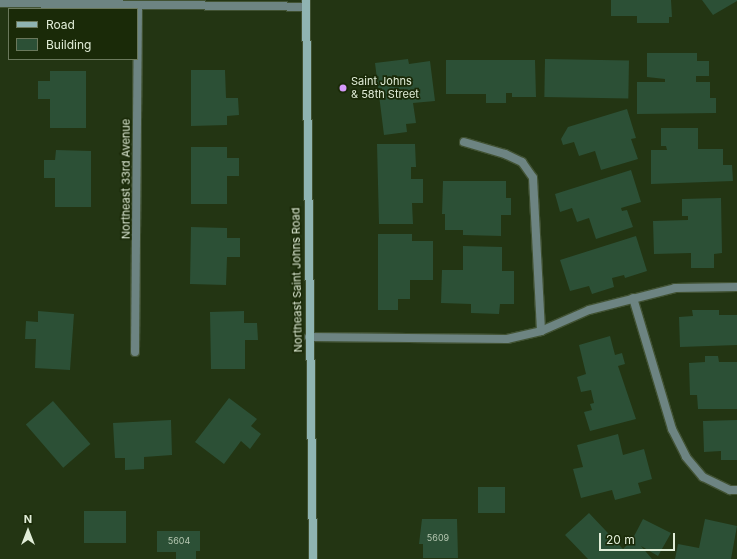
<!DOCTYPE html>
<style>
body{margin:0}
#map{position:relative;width:737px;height:559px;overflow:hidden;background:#233513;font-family:Inter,sans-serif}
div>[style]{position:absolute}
.building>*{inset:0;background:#2c5036;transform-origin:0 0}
.roads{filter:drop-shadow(1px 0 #415233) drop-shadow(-1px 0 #415233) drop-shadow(0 1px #415233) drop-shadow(0 -1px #415233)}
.street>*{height:8px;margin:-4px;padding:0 4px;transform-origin:4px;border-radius:4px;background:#6d8482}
.secondary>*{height:8px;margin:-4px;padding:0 4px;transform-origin:4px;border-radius:4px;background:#8fb4b2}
.dots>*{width:11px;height:11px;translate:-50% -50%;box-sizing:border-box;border:2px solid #1a2a08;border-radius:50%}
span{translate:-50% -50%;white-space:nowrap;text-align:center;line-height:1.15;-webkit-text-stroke:3.5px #1a2a08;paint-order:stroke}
.number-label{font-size:9px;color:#b4c6b0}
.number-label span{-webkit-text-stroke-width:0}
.poi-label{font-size:11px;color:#e1edd8}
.left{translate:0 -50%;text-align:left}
.street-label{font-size:11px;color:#e1edd8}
.legend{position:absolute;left:8px;top:8px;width:130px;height:52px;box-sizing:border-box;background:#1a2a08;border:1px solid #6a785b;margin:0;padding:5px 7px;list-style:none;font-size:12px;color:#e1edd8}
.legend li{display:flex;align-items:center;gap:8px;height:20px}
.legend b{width:20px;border:1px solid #6a785b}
.north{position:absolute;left:8px;top:511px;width:40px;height:40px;-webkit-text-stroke:3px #1a2a08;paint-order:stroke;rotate:0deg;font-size:11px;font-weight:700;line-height:16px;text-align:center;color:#e1edd8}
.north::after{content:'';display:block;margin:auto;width:14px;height:18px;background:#e1edd8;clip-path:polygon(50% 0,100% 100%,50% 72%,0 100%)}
.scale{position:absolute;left:599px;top:533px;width:76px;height:18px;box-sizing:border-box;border:2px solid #e1edd8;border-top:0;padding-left:5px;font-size:12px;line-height:14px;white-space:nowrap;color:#e1edd8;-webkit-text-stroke:3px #1a2a08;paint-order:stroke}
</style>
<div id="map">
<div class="building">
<i style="clip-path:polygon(611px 0,671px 0,672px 17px,669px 17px,669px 23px,637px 23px,637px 16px,611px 16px)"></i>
<i style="clip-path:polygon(702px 0,737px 0,737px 1px,713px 15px)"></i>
<i style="clip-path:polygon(647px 53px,697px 53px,697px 61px,709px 61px,709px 76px,696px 76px,696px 82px,710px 82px,710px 98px,716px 98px,716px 113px,637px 114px,637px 82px,665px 82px,665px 79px,647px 77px)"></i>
<i style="clip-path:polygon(408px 59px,409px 64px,430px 61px,435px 101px,413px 103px,416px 123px,406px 124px,407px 132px,384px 135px,375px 63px)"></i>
<i style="left:545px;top:59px;width:84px;height:38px;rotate:1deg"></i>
<i style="clip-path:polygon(446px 60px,535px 60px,536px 97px,512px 97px,512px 93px,506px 93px,506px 103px,486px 103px,486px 94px,446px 94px)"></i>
<i style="clip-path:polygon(191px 70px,225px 70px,226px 98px,238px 98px,239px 115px,227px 116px,227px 125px,191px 126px)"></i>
<i style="clip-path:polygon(50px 71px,86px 71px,86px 128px,50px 128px,50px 99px,38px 99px,38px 81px,50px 81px)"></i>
<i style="clip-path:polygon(627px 109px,636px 138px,631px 139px,638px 159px,601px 170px,595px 151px,579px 156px,574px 142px,563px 145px,561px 139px,568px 127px)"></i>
<i style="clip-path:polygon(661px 128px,698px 128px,698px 149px,723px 149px,723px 165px,732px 165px,733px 181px,651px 184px,651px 150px,667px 150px,666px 146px,661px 146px)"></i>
<i style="clip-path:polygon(377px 144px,415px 144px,416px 167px,411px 167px,411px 179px,423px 179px,423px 203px,412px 203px,413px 224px,379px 224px)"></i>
<i style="clip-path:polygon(191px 147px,227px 147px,227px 158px,239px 158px,239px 176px,227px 176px,227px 204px,191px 204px)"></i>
<i style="clip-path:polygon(56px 150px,91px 151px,91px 207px,55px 207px,55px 178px,44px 178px,44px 160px,55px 160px)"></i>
<i style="clip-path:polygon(631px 170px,641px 202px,621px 208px,622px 211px,627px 210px,633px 227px,596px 239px,589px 218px,577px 222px,572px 208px,560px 212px,555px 194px)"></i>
<i style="clip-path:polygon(443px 181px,506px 181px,506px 198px,511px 198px,511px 215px,501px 215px,501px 236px,463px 235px,463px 230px,445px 230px,445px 214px,442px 214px)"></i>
<i style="clip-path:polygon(721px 198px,722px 253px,714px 254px,714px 268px,691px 268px,691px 253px,654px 254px,653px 221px,688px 220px,688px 216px,682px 216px,682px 199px)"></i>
<i style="clip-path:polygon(191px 227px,227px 228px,227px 238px,240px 238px,240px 257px,227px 257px,226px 285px,190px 284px)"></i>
<i style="clip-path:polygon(378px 234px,412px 234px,412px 241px,433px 241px,433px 280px,410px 280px,410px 299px,398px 299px,398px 310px,378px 310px)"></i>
<i style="clip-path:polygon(636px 236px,647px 271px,625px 278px,624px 275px,612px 278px,614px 287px,592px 294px,589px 286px,570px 291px,560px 260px)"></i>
<i style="clip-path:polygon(463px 246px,502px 247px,502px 271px,514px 271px,514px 304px,500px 304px,499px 314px,471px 313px,471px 304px,441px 303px,442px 270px,463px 270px)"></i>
<i style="clip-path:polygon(692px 310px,719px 310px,719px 315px,737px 315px,737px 345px,680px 347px,679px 317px,693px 316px)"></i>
<i style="clip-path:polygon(38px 311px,74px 314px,70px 370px,35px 368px,36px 339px,25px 339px,26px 321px,38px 322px)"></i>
<i style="clip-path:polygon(244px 311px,244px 323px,257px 323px,258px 340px,245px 340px,245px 369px,211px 369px,210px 312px)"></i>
<i style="clip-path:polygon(610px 336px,615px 355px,622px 353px,625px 364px,618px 366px,636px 419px,590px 431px,584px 412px,592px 410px,590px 404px,594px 403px,591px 390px,581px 392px,577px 377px,586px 374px,579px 345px)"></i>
<i style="clip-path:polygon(705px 356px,718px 356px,719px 362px,737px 362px,737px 409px,698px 409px,697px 395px,690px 395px,689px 363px,705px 362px)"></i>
<i style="clip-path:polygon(229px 398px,257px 419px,251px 426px,261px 434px,250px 449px,241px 441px,224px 464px,195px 442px)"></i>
<i style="left:53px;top:401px;width:57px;height:36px;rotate:49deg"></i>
<i style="clip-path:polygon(171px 420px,172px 455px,144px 457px,144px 469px,125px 470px,125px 458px,115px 458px,113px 423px)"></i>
<i style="clip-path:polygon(737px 420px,737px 460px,721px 460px,721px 451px,704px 452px,703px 421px)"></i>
<i style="clip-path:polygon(618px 434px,623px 455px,644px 449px,652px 479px,638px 483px,641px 493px,615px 500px,612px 490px,581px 498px,573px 469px,583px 467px,577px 445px)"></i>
<i style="left:478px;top:487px;width:27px;height:26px"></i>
<i style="left:84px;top:511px;width:42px;height:32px"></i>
<i style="clip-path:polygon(589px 513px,623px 549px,632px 540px,643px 519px,671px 533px,658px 556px,641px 546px,652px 559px,588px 559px,565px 535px)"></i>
<i style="clip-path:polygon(422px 519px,457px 519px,458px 558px,423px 558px,423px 544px,419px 544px)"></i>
<i style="clip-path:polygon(705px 519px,737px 526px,731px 559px,675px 559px,678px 544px,699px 548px)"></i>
<i style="clip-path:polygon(157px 531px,200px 531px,200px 551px,196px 551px,196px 559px,176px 559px,176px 552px,157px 552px)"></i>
</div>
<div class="roads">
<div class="street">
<i style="left:0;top:3px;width:306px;rotate:0.7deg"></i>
<i style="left:464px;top:142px;width:43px;rotate:16.3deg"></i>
<i style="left:505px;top:154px;width:19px;rotate:25deg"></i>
<i style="left:522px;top:162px;width:19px;rotate:55deg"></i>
<i style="left:533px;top:178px;width:153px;rotate:87deg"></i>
<i style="left:633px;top:298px;width:137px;rotate:73.4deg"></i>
<i style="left:672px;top:429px;width:31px;rotate:63deg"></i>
<i style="left:686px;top:457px;width:26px;rotate:50deg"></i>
<i style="left:703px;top:477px;width:30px;rotate:26deg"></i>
<i style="left:730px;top:490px;width:7px"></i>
<i style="left:309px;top:337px;width:198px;rotate:0.6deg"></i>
<i style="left:507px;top:339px;width:35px;rotate:-13deg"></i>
<i style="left:541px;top:331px;width:52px;rotate:-23.6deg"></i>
<i style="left:589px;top:310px;width:89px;rotate:-14.3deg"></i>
<i style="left:675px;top:288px;width:62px;rotate:-0.9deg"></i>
<i style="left:135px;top:352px;width:346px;rotate:-89.5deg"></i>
</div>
<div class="secondary">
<i style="left:306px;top:0;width:559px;rotate:89.28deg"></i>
</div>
</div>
<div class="dots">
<i style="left:343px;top:88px;background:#d69bfa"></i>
</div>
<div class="number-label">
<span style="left:438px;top:538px">5609</span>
<span style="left:179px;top:541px">5604</span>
</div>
<div class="poi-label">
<span class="left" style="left:351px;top:88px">Saint Johns<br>&amp; 58th Street</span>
</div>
<div class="street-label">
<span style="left:126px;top:179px;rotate:-90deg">Northeast 33rd Avenue</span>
<span style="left:297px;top:280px;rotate:-91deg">Northeast Saint Johns Road</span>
</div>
<ul class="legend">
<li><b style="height:5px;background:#8fb4b2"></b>Road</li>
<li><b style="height:11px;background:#2c5036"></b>Building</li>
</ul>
<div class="north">N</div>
<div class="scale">20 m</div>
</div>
